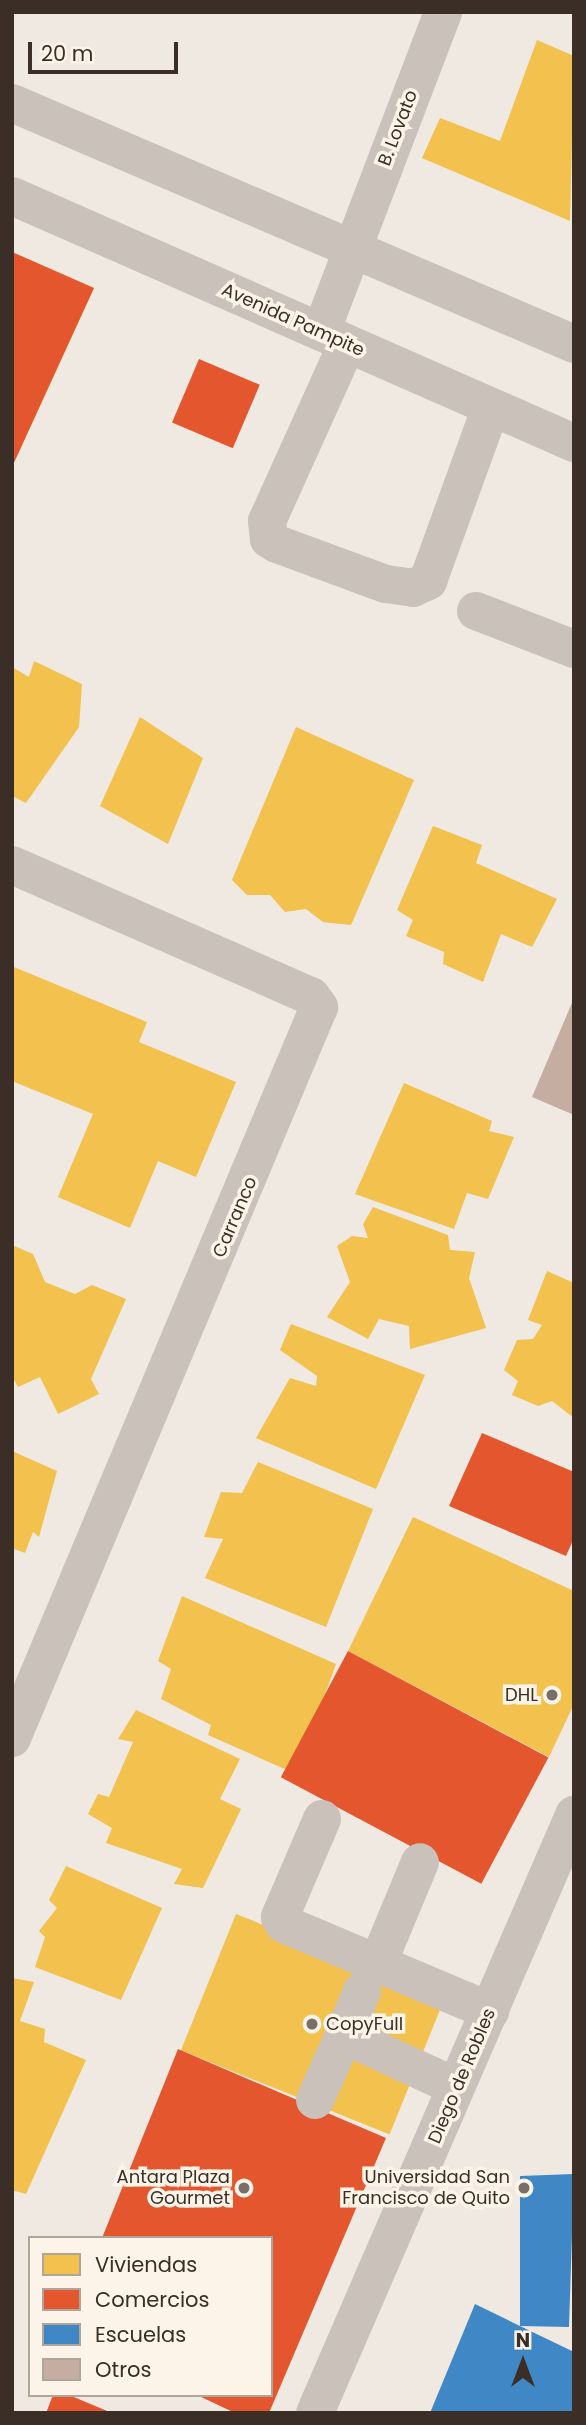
<!DOCTYPE html>
<style>
body{margin:0}
#map{position:relative;width:586px;height:2425px;overflow:hidden;background:#efe9e1;font-family:Poppins,sans-serif}
div>[style]{position:absolute}
.homes>*{inset:0;background:#f2c14e;transform-origin:0 0}
.shops>*{inset:0;background:#e4572e;transform-origin:0 0}
.schools>*{inset:0;background:#3f88c5}
.building>*{inset:0;background:#c5ada1}
.minor>*{height:38px;margin:-19px;padding:0 19px;transform-origin:19px;border-radius:19px;background:#c9c1ba}
.dots>*{width:19px;height:19px;translate:-50% -50%;box-sizing:border-box;border:4px solid #fcf4e8;border-radius:50%}
span{translate:-50% -50%;white-space:nowrap;text-align:center;line-height:1.15;-webkit-text-stroke:7px #fcf4e8;paint-order:stroke}
.street-label{font-size:18px;color:#3a2e27}
.poi-label{font-size:18px;color:#3a2e27}
.right{translate:-100% -50%;text-align:right}
.left{translate:0 -50%;text-align:left}
.frame{position:absolute;inset:0;border:14px solid #3a2e27;pointer-events:none}
.legend{position:absolute;left:28px;top:2236px;width:245px;height:161px;box-sizing:border-box;background:#fcf4e8;border:2px solid #aea59b;margin:0;padding:9px 12px;list-style:none;font-size:21px;color:#3a2e27}
.legend li{display:flex;align-items:center;gap:14px;height:35px}
.legend b{width:35px;border:2px solid #aea59b}
.north{position:absolute;left:488px;top:2327px;width:70px;height:70px;-webkit-text-stroke:5px #fcf4e8;paint-order:stroke;rotate:0deg;font-size:19px;font-weight:700;line-height:28px;text-align:center;color:#3a2e27}
.north::after{content:'';display:block;margin:auto;width:24px;height:32px;background:#3a2e27;clip-path:polygon(50% 0,100% 100%,50% 72%,0 100%)}
.scale{position:absolute;left:28px;top:42px;width:150px;height:32px;box-sizing:border-box;border:4px solid #3a2e27;border-top:0;padding-left:9px;font-size:21px;line-height:24px;white-space:nowrap;color:#3a2e27;-webkit-text-stroke:5px #fcf4e8;paint-order:stroke}
</style>
<div id="map">
<div class="homes">
<i style="clip-path:polygon(537px 40px,574px 56px,570px 221px,422px 158px,440px 118px,500px 141px)"></i>
<i style="clip-path:polygon(12px 252px,94px 288px,12px 467px)"></i>
<i style="clip-path:polygon(34px 661px,82px 684px,79px 727px,26px 803px,12px 796px,12px 667px,29px 677px)"></i>
<i style="clip-path:polygon(140px 717px,203px 758px,168px 844px,100px 806px)"></i>
<i style="clip-path:polygon(296px 727px,414px 780px,351px 925px,323px 922px,306px 909px,285px 912px,270px 895px,247px 895px,232px 880px)"></i>
<i style="clip-path:polygon(433px 826px,482px 845px,476px 863px,557px 899px,532px 947px,501px 934px,483px 982px,443px 964px,444px 952px,406px 936px,413px 920px,397px 910px)"></i>
<i style="clip-path:polygon(14px 967px,147px 1022px,139px 1042px,236px 1082px,196px 1177px,158px 1161px,130px 1228px,58px 1197px,93px 1114px,12px 1081px)"></i>
<i style="clip-path:polygon(404px 1083px,492px 1121px,489px 1131px,514px 1137px,488px 1199px,467px 1193px,454px 1229px,355px 1194px)"></i>
<i style="clip-path:polygon(373px 1207px,448px 1235px,450px 1250px,475px 1252px,469px 1278px,486px 1328px,410px 1349px,409px 1326px,379px 1319px,368px 1339px,327px 1317px,350px 1282px,337px 1246px,352px 1236px,368px 1238px,363px 1224px)"></i>
<i style="clip-path:polygon(12px 1245px,33px 1254px,45px 1282px,75px 1294px,92px 1285px,126px 1299px,91px 1379px,99px 1394px,58px 1414px,40px 1377px,18px 1387px,12px 1376px)"></i>
<i style="clip-path:polygon(547px 1271px,574px 1283px,574px 1418px,552px 1401px,538px 1406px,512px 1395px,518px 1381px,504px 1370px,517px 1340px,533px 1339px,542px 1325px,528px 1320px)"></i>
<i style="clip-path:polygon(291px 1324px,425px 1375px,376px 1489px,256px 1438px,290px 1378px,316px 1386px,317px 1376px,280px 1350px)"></i>
<i style="clip-path:polygon(12px 1451px,57px 1471px,39px 1537px,33px 1532px,25px 1553px,12px 1548px)"></i>
<i style="clip-path:polygon(258px 1462px,373px 1509px,326px 1627px,205px 1578px,223px 1539px,204px 1537px,221px 1492px,242px 1493px)"></i>
<i style="clip-path:polygon(413px 1517px,574px 1591px,574px 1704px,549px 1757px,348px 1651px)"></i>
<i style="clip-path:polygon(182px 1596px,336px 1664px,296px 1774px,208px 1735px,211px 1725px,161px 1699px,171px 1669px,158px 1661px)"></i>
<i style="clip-path:polygon(136px 1710px,240px 1759px,220px 1799px,241px 1809px,203px 1888px,174px 1884px,182px 1869px,106px 1843px,112px 1828px,88px 1814px,98px 1794px,109px 1797px,133px 1742px,118px 1739px)"></i>
<i style="clip-path:polygon(66px 1866px,162px 1908px,121px 2000px,35px 1967px,45px 1937px,39px 1931px,57px 1908px,49px 1900px)"></i>
<i style="left:236px;top:1914px;width:225px;height:147px;rotate:22deg"></i>
<i style="clip-path:polygon(12px 1978px,34px 1982px,20px 2021px,45px 2029px,44px 2042px,86px 2060px,26px 2194px,12px 2190px)"></i>
</div>
<div class="shops">
<i style="clip-path:polygon(12px 252px,94px 288px,12px 467px)"></i>
<i style="left:199px;top:359px;width:66px;height:69px;rotate:23deg"></i>
<i style="clip-path:polygon(482px 1433px,574px 1472px,574px 1538px,566px 1556px,449px 1506px)"></i>
<i style="left:348px;top:1651px;width:227px;height:143px;rotate:28deg"></i>
<i style="clip-path:polygon(178px 2049px,386px 2138px,269px 2413px,235px 2413px,197px 2395px,271px 2395px,271px 2238px,102px 2238px)"></i>
<i style="clip-path:polygon(53px 2395px,69px 2395px,112px 2413px,46px 2413px)"></i>
</div>
<div class="schools">
<i style="clip-path:polygon(574px 2174px,569px 2327px,520px 2326px,574px 2352px,574px 2413px,430px 2413px,475px 2304px,520px 2326px,520px 2176px)"></i>
</div>
<div class="building">
<i style="clip-path:polygon(574px 998px,574px 1115px,532px 1097px)"></i>
</div>
<div class="minor">
<i style="left:12px;top:103px;width:611px;rotate:23.21deg"></i>
<i style="left:12px;top:196px;width:614px;rotate:23.73deg"></i>
<i style="left:321px;top:332px;width:342px;rotate:-69.1deg"></i>
<i style="left:347px;top:344px;width:194px;rotate:114.3deg"></i>
<i style="left:267px;top:521px;width:18px;rotate:84deg"></i>
<i style="left:269px;top:539px;width:9px;rotate:32deg"></i>
<i style="left:277px;top:544px;width:116px;rotate:20.2deg"></i>
<i style="left:386px;top:584px;width:27px;rotate:8deg"></i>
<i style="left:413px;top:588px;width:17px;rotate:-25deg"></i>
<i style="left:428px;top:581px;width:185px;rotate:-70.1deg"></i>
<i style="left:476px;top:611px;width:105px;rotate:21.2deg"></i>
<i style="left:12px;top:865px;width:326px;rotate:23.7deg"></i>
<i style="left:311px;top:996px;width:14px;rotate:54deg"></i>
<i style="left:319px;top:1007px;width:793px;rotate:112.78deg"></i>
<i style="left:322px;top:1819px;width:107px;rotate:113.2deg"></i>
<i style="left:280px;top:1917px;width:8px;rotate:60deg"></i>
<i style="left:284px;top:1924px;width:224px;rotate:22.9deg"></i>
<i style="left:378px;top:1963px;width:109px;rotate:-67.4deg"></i>
<i style="left:362px;top:1991px;width:48px;rotate:112.2deg"></i>
<i style="left:344px;top:2035px;width:123px;rotate:24.9deg"></i>
<i style="left:315px;top:2100px;width:71px;rotate:-66deg"></i>
<i style="left:315px;top:2413px;width:652px;rotate:-66.58deg"></i>
</div>
<div class="dots">
<i style="left:552px;top:1695px;background:#796f68"></i>
<i style="left:312px;top:2024px;background:#796f68"></i>
<i style="left:244px;top:2188px;background:#796f68"></i>
<i style="left:524px;top:2188px;background:#796f68"></i>
</div>
<div class="street-label">
<span style="left:398px;top:128px;rotate:-69deg">B. Lovato</span>
<span style="left:293px;top:320px;rotate:24deg">Avenida Pampite</span>
<span style="left:235px;top:1217px;rotate:-67deg">Carranco</span>
<span style="left:462px;top:2076px;rotate:-67deg">Diego de Robles</span>
</div>
<div class="poi-label">
<span class="right" style="left:538px;top:1695px">DHL</span>
<span class="left" style="left:326px;top:2024px">CopyFull</span>
<span class="right" style="left:230px;top:2188px">Antara Plaza<br>Gourmet</span>
<span class="right" style="left:510px;top:2188px">Universidad San<br>Francisco de Quito</span>
</div>
<div class="frame"></div>
<ul class="legend">
<li><b style="height:19px;background:#f2c14e"></b>Viviendas</li>
<li><b style="height:19px;background:#e4572e"></b>Comercios</li>
<li><b style="height:19px;background:#3f88c5"></b>Escuelas</li>
<li><b style="height:19px;background:#c5ada1"></b>Otros</li>
</ul>
<div class="north">N</div>
<div class="scale">20 m</div>
</div>
